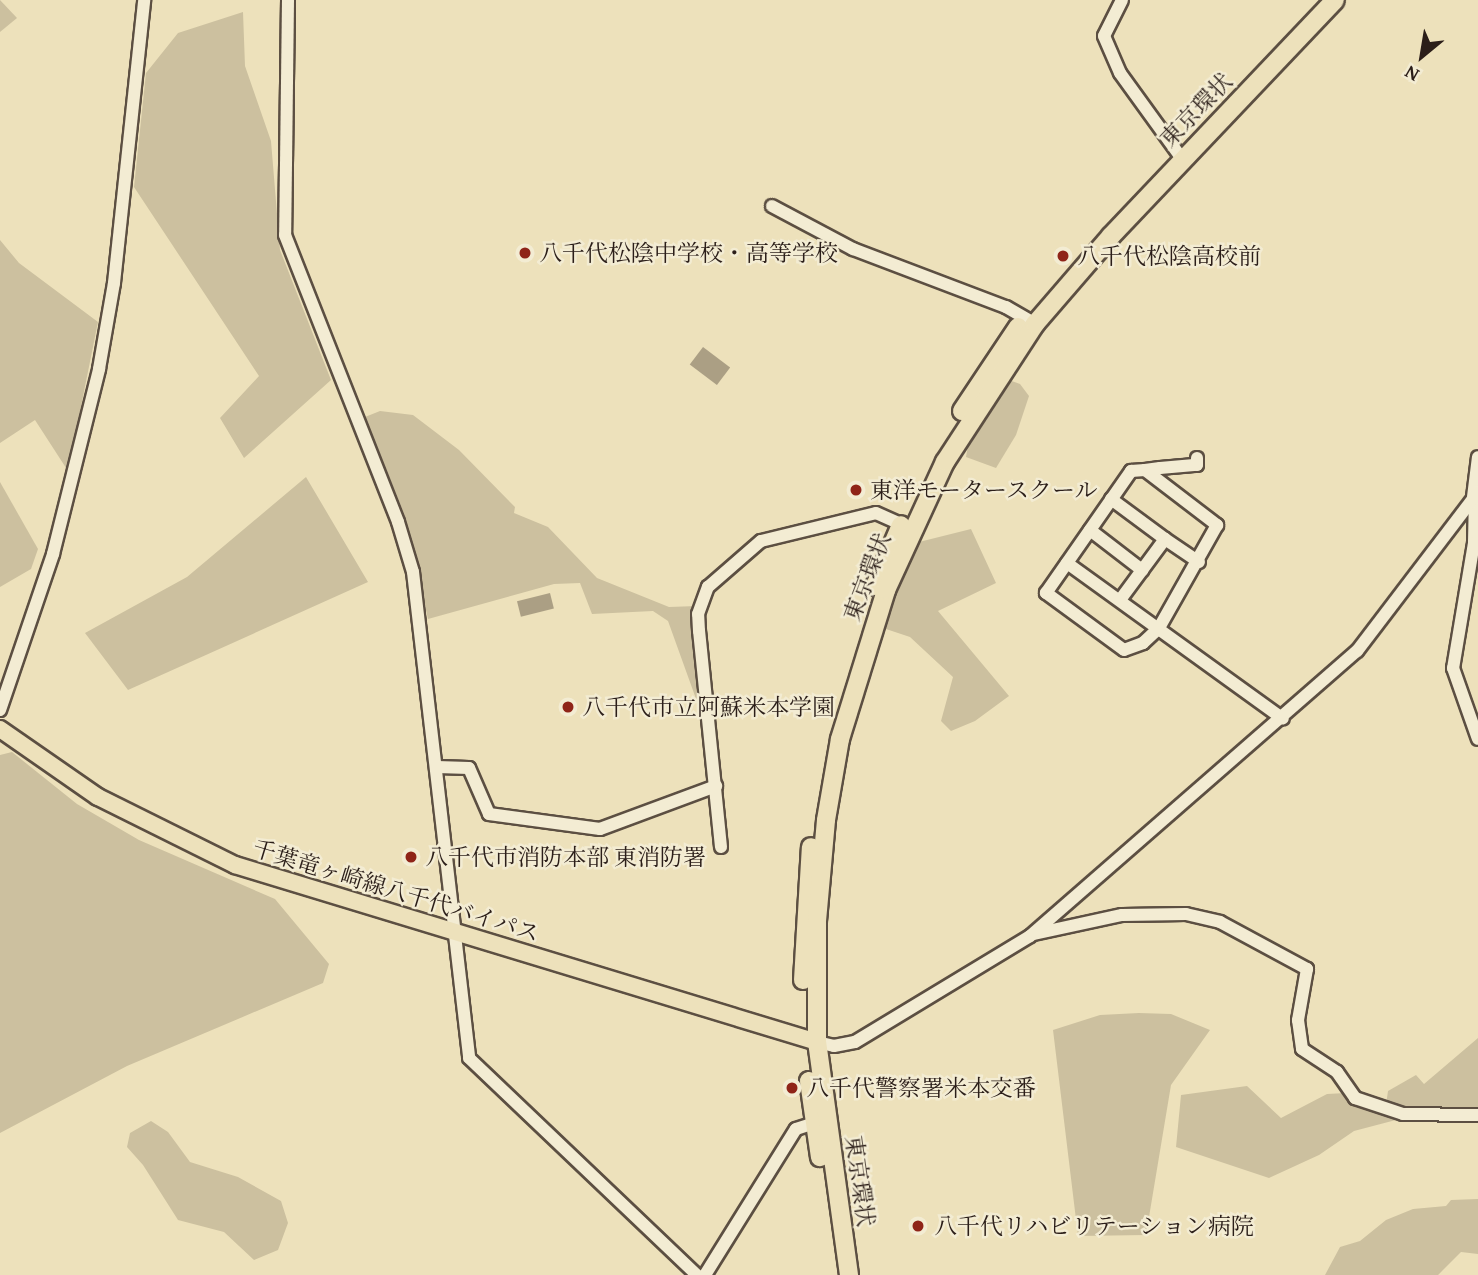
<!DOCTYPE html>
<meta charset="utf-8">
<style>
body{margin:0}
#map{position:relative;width:1478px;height:1275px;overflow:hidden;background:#ede1bb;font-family:"Gentium Book Plus","Noto Serif JP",serif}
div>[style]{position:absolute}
.green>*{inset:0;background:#ccc09f}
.water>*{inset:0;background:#ab9f84;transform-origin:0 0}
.roads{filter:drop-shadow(2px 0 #5c4f42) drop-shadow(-2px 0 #5c4f42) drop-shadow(0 2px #5c4f42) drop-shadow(0 -2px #5c4f42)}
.minor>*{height:12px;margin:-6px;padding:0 6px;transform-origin:6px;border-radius:6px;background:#f3ecd3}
.major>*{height:16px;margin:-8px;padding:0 8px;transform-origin:8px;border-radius:8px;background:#ede1bb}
.highway>*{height:18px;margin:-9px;padding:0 9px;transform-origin:9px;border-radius:9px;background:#ede1bb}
.dots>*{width:19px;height:19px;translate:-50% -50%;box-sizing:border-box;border:4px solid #f3ecd3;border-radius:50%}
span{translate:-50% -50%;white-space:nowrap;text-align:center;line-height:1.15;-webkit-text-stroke:5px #f3ecd3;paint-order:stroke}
.street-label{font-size:23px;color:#2b1e19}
.poi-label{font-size:23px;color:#2b1e19}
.left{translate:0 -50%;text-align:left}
.north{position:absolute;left:1387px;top:21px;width:70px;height:70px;-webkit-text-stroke:5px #f3ecd3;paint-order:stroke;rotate:210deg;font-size:19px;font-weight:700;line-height:28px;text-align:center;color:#2b1e19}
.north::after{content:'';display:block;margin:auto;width:24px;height:32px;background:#2b1e19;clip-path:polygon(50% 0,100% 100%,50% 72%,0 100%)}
</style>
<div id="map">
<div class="green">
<i style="clip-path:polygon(0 0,17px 18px,0 32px)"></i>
<i style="clip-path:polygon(243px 12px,245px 66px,271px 141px,280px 250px,331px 380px,244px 458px,220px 418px,259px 376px,134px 187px,146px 73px,178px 33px)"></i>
<i style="clip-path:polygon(0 240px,19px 263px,98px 322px,68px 471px,35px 420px,0 443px)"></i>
<i style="clip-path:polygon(1006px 379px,1020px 384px,1029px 396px,1016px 435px,996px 468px,966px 457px,969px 440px)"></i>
<i style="clip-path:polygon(380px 411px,413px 415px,459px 450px,515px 507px,514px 513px,548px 527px,597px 578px,669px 607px,697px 606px,704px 721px,668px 621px,653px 611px,592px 614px,580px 583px,554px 584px,428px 619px,405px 516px,365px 417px)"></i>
<i style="clip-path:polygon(306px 477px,368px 582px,128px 690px,85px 633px,187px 577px)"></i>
<i style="clip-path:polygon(0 482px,38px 549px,31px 569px,0 587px)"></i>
<i style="clip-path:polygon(971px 529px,996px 583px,938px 611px,1009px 696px,975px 721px,951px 731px,941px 721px,953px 677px,910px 637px,880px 627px,915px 543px)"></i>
<i style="clip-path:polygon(12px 752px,77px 804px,139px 840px,275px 899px,329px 964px,323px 983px,127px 1066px,0 1133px,0 755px)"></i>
<i style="clip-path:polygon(1139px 1013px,1171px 1014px,1210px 1030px,1171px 1085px,1146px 1235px,1078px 1236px,1053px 1030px,1100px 1015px)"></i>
<i style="clip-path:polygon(1478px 1038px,1478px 1113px,1430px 1111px,1354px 1131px,1319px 1155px,1269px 1178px,1176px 1147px,1181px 1095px,1247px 1086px,1281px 1118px,1327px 1094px,1346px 1093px,1386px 1105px,1388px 1091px,1416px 1075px,1424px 1084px)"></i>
<i style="clip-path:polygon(151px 1121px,168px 1132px,190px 1162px,238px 1177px,281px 1201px,288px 1223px,278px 1250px,254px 1260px,224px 1232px,178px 1220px,143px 1165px,127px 1147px,130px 1133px)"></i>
<i style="clip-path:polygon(1478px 1199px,1478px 1254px,1461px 1252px,1438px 1275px,1325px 1275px,1340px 1247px,1360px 1241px,1386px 1220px,1413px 1209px,1446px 1206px,1451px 1200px)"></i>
</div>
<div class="water">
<i style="left:703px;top:347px;width:34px;height:22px;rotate:37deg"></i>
<i style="left:550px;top:593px;width:16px;height:34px;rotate:76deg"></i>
</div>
<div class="roads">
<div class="minor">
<i style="left:288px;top:0;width:235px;rotate:90.7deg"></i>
<i style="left:285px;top:235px;width:308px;rotate:68.5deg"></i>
<i style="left:398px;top:522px;width:52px;rotate:73.3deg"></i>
<i style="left:413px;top:572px;width:489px;rotate:83.4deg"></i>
<i style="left:469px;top:1058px;width:315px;rotate:43.6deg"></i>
<i style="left:1122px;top:0;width:40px;rotate:116.6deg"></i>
<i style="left:1104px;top:36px;width:40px;rotate:66.6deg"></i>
<i style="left:1120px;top:73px;width:107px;rotate:54.1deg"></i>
<i style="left:772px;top:206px;width:92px;rotate:28deg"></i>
<i style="left:853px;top:249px;width:164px;rotate:20.8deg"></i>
<i style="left:1006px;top:307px;width:34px;rotate:30deg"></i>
<i style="left:1145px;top:470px;width:91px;rotate:37.4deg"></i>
<i style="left:1217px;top:525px;width:118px;rotate:119.4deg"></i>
<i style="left:1159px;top:628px;width:22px;rotate:137deg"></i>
<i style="left:1143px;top:643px;width:20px;rotate:160deg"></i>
<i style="left:1124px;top:650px;width:97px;rotate:-143.8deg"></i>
<i style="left:1046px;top:593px;width:149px;rotate:-55.1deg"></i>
<i style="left:1131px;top:471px;width:14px;rotate:-4deg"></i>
<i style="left:1145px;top:470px;width:15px;rotate:-8deg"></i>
<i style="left:1160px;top:468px;width:37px;rotate:-5deg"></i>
<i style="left:1197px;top:465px;width:7px;rotate:-90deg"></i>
<i style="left:1475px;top:495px;width:48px;rotate:91.2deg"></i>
<i style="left:1474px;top:543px;width:127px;rotate:99.5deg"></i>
<i style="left:1453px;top:668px;width:75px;rotate:70.6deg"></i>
<i style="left:1473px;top:497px;width:40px;rotate:-82.9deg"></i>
<i style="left:1111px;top:499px;width:67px;rotate:36.5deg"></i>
<i style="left:1090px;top:530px;width:66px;rotate:37.6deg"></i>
<i style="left:1067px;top:563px;width:266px;rotate:35.8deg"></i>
<i style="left:1120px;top:600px;width:76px;rotate:-53.6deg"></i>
<i style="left:1165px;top:539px;width:41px;rotate:34.1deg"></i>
<i style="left:0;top:710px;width:165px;rotate:-71.2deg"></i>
<i style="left:53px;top:554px;width:191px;rotate:-76deg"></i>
<i style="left:99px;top:369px;width:87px;rotate:-80.1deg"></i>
<i style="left:114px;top:283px;width:285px;rotate:-83.9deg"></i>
<i style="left:437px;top:767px;width:32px;rotate:2deg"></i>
<i style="left:469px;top:768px;width:50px;rotate:66.5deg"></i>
<i style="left:489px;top:814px;width:112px;rotate:7.7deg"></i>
<i style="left:600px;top:829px;width:124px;rotate:-20.3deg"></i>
<i style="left:721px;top:847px;width:217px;rotate:-95.8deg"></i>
<i style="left:699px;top:631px;width:17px;rotate:-93deg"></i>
<i style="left:698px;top:614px;width:29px;rotate:-70deg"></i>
<i style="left:708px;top:587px;width:70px;rotate:-41deg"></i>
<i style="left:761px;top:541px;width:118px;rotate:-13.7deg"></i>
<i style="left:876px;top:513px;width:27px;rotate:24deg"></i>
<i style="left:1034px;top:934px;width:90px;rotate:-12.2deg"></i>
<i style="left:1122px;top:915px;width:64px;rotate:-0.9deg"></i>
<i style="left:1186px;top:914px;width:35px;rotate:13deg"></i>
<i style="left:1220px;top:922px;width:99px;rotate:28.4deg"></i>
<i style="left:1307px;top:969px;width:52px;rotate:100deg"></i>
<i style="left:1298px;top:1020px;width:29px;rotate:82deg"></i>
<i style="left:1302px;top:1049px;width:42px;rotate:33.3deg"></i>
<i style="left:1337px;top:1072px;width:32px;rotate:55deg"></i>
<i style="left:1355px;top:1098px;width:51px;rotate:18.4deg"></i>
<i style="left:1403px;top:1114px;width:75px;rotate:0.8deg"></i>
<i style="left:817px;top:1042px;width:17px;rotate:13deg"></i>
<i style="left:834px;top:1046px;width:21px;rotate:-11deg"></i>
<i style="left:855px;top:1042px;width:205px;rotate:-31.2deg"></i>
<i style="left:1030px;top:936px;width:434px;rotate:-41.1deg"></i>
<i style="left:1357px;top:651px;width:200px;rotate:-52.7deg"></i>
<i style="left:705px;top:1275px;width:172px;rotate:-58.1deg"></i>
<i style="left:796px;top:1129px;width:19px;rotate:-18deg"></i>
</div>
<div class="major">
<i style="left:0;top:729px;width:119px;rotate:34.8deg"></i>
<i style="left:98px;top:797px;width:153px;rotate:26.4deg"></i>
<i style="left:235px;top:865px;width:608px;rotate:16.92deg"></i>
</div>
<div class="highway">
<i style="left:962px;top:411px;width:101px;rotate:-56.3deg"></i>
<i style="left:875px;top:586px;width:66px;rotate:-66.9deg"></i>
<i style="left:803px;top:980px;width:133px;rotate:-86.6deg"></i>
<i style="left:809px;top:1081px;width:77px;rotate:81.8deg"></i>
<i style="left:849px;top:1275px;width:235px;rotate:-97.8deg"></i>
<i style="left:817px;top:1042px;width:121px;rotate:-90deg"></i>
<i style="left:817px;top:921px;width:101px;rotate:-84.9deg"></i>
<i style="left:826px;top:820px;width:82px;rotate:-80.2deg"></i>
<i style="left:840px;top:739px;width:156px;rotate:-72.8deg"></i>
<i style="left:886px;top:590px;width:141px;rotate:-65.3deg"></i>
<i style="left:945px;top:462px;width:165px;rotate:-56.9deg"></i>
<i style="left:1035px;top:324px;width:116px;rotate:-49.2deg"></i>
<i style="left:1111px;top:236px;width:325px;rotate:-46.5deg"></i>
</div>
</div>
<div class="dots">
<i style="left:525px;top:253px;background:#8f2418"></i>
<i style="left:1063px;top:256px;background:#8f2418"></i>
<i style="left:856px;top:490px;background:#8f2418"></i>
<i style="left:568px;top:707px;background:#8f2418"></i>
<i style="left:411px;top:857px;background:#8f2418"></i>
<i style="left:792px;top:1088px;background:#8f2418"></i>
<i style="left:918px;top:1226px;background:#8f2418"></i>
</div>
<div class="street-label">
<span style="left:1196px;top:110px;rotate:-46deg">東京環状</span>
<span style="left:867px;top:577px;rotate:-69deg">東京環状</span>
<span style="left:396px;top:891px;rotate:17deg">千葉竜ヶ崎線八千代バイパス</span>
<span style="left:860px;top:1181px;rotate:82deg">東京環状</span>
</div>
<div class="poi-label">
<span class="left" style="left:539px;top:253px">八千代松陰中学校・高等学校</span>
<span class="left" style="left:1077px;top:256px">八千代松陰高校前</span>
<span class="left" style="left:870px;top:490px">東洋モータースクール</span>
<span class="left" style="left:582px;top:707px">八千代市立阿蘇米本学園</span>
<span class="left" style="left:425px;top:857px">八千代市消防本部 東消防署</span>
<span class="left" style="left:806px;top:1088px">八千代警察署米本交番</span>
<span class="left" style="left:934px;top:1226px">八千代リハビリテーション病院</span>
</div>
<div class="north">N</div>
</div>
